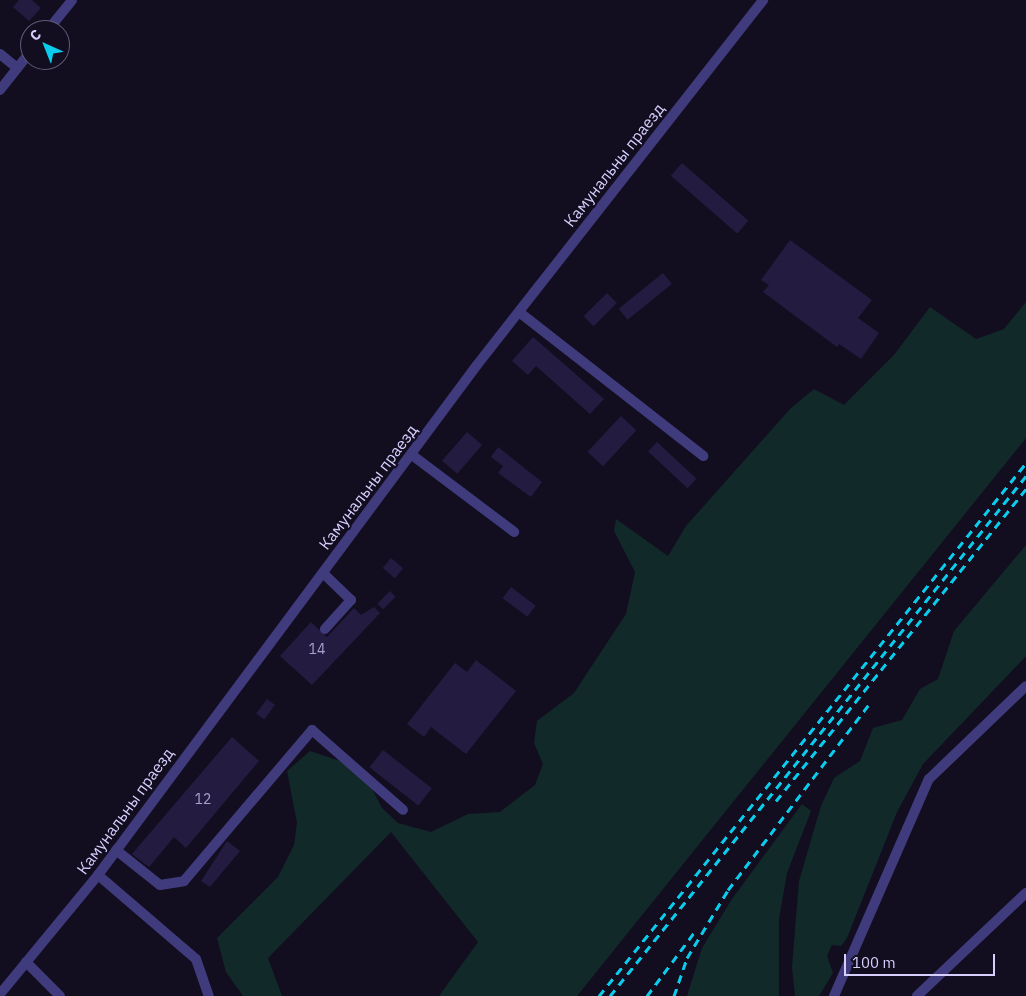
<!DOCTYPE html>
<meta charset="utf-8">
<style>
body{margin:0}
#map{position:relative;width:1026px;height:996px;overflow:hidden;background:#120e20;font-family:"IBM Plex Sans",sans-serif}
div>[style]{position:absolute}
.green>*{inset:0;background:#112929}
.building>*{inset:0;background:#241b40;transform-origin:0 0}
.minor>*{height:10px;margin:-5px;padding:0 5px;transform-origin:5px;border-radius:5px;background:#403b7d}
.rail>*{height:3px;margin-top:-1.5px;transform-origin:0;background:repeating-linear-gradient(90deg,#0acdee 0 8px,transparent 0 14px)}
span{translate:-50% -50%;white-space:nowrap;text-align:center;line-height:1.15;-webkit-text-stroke:4px #120e20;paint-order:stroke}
.number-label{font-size:14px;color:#aaa2ce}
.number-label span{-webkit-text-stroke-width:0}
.street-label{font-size:16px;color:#d6cffd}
.north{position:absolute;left:20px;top:20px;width:50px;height:50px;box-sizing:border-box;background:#120e20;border:1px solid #605b78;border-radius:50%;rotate:316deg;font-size:14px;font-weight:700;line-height:20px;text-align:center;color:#d6cffd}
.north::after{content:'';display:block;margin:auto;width:18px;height:22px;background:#0acdee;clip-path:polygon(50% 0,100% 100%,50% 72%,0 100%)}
.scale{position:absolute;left:844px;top:954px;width:151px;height:22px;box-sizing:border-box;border:2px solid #d6cffd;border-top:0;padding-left:6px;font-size:15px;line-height:18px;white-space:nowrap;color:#d6cffd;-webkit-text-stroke:4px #120e20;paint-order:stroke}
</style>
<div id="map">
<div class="green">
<i style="clip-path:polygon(1026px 302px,1026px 438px,577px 996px,439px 996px,478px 942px,391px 832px,268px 958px,282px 996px,243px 996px,226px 972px,217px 938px,278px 877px,294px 845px,297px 823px,287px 771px,310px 751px,361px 768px,382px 808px,398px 823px,431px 832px,468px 814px,500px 812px,535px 785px,543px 764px,534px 743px,537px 721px,574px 693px,626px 614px,635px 572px,614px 531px,616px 519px,668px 556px,686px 526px,791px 408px,814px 389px,844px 405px,894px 355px,930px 307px,976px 339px,1004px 329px)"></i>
<i style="clip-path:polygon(1026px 545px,1026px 656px,923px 764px,897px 812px,847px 938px,841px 946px,832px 945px,827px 956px,833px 973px,819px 996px,795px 996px,792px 967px,799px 881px,821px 806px,834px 778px,860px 761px,873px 728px,902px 720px,920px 689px,938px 679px,954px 631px)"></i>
<i style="clip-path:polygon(802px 804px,811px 811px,787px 873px,779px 919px,779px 996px,687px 996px,702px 948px,732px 899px)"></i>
</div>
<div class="building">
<i style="clip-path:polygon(19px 0,32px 0,41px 8px,29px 21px,13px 7px)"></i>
<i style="left:682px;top:163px;width:88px;height:17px;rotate:41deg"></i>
<i style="clip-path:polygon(790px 240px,872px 300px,858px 318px,879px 333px,861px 359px,839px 344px,837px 347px,763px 292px,769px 285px,761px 280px)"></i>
<i style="left:663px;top:273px;width:14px;height:57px;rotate:51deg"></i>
<i style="left:607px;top:293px;width:14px;height:33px;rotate:45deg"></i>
<i style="clip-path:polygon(533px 337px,604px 399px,590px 414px,536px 366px,528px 375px,512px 361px)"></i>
<i style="left:621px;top:416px;width:21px;height:49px;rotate:43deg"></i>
<i style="left:467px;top:432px;width:20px;height:38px;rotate:41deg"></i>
<i style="left:657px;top:442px;width:54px;height:13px;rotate:43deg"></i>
<i style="clip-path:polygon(498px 447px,542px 482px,531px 497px,498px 473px,503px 466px,491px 457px)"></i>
<i style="left:391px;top:558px;width:16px;height:13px;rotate:40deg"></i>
<i style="left:511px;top:587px;width:31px;height:14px;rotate:37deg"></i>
<i style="left:390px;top:591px;width:8px;height:18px;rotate:45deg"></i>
<i style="clip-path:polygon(374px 607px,380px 613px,312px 685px,280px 656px,311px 622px,327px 637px,354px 608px,361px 615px)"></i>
<i style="clip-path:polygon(476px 660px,516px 691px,466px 754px,431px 727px,424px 737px,407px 724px,455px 663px,467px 672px)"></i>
<i style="left:267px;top:699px;width:10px;height:18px;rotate:37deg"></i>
<i style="clip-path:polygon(232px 737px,259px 761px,186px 848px,174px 837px,149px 867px,132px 854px)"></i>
<i style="left:383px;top:750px;width:62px;height:22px;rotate:38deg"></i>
<i style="clip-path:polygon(227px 841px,240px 851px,210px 887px,201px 881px)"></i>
</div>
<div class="minor">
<i style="left:48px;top:30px;width:38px;rotate:-51deg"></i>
<i style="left:0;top:54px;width:22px;rotate:39deg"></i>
<i style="left:0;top:90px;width:48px;rotate:-51.7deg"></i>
<i style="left:519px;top:312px;width:234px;rotate:38deg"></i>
<i style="left:412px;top:455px;width:128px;rotate:37deg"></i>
<i style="left:323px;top:573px;width:39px;rotate:44deg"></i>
<i style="left:351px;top:600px;width:39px;rotate:132deg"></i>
<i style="left:116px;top:850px;width:56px;rotate:38.5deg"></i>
<i style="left:160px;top:885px;width:24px;rotate:-9deg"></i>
<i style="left:184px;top:881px;width:198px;rotate:-49.7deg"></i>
<i style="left:312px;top:730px;width:121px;rotate:41.3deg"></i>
<i style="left:98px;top:875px;width:129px;rotate:40.6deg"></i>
<i style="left:196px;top:959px;width:39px;rotate:71deg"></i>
<i style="left:26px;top:962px;width:48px;rotate:45deg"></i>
<i style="left:0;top:994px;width:154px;rotate:-50.5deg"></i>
<i style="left:98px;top:875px;width:635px;rotate:-53.38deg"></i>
<i style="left:477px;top:365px;width:464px;rotate:-51.9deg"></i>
<i style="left:834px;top:996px;width:237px;rotate:-66.4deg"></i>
<i style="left:929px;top:779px;width:134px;rotate:-43.8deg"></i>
<i style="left:917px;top:996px;width:150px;rotate:-43.4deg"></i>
</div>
<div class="rail">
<i style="left:776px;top:801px;width:400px;rotate:-51.3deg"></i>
<i style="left:599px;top:996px;width:683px;rotate:-51.3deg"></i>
<i style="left:610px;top:996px;width:666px;rotate:-51.34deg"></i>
<i style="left:647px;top:996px;width:82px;rotate:-53.4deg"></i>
<i style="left:674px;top:996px;width:40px;rotate:-71.1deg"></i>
<i style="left:687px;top:958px;width:79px;rotate:-58.9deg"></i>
<i style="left:728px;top:890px;width:235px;rotate:-52.8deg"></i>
</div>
<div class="number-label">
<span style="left:317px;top:649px">14</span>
<span style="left:203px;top:799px">12</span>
</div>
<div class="street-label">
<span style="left:614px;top:165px;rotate:-52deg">Камунальны праезд</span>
<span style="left:368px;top:487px;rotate:-53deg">Камунальны праезд</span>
<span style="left:125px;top:811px;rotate:-54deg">Камунальны праезд</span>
</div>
<div class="north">С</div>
<div class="scale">100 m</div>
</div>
